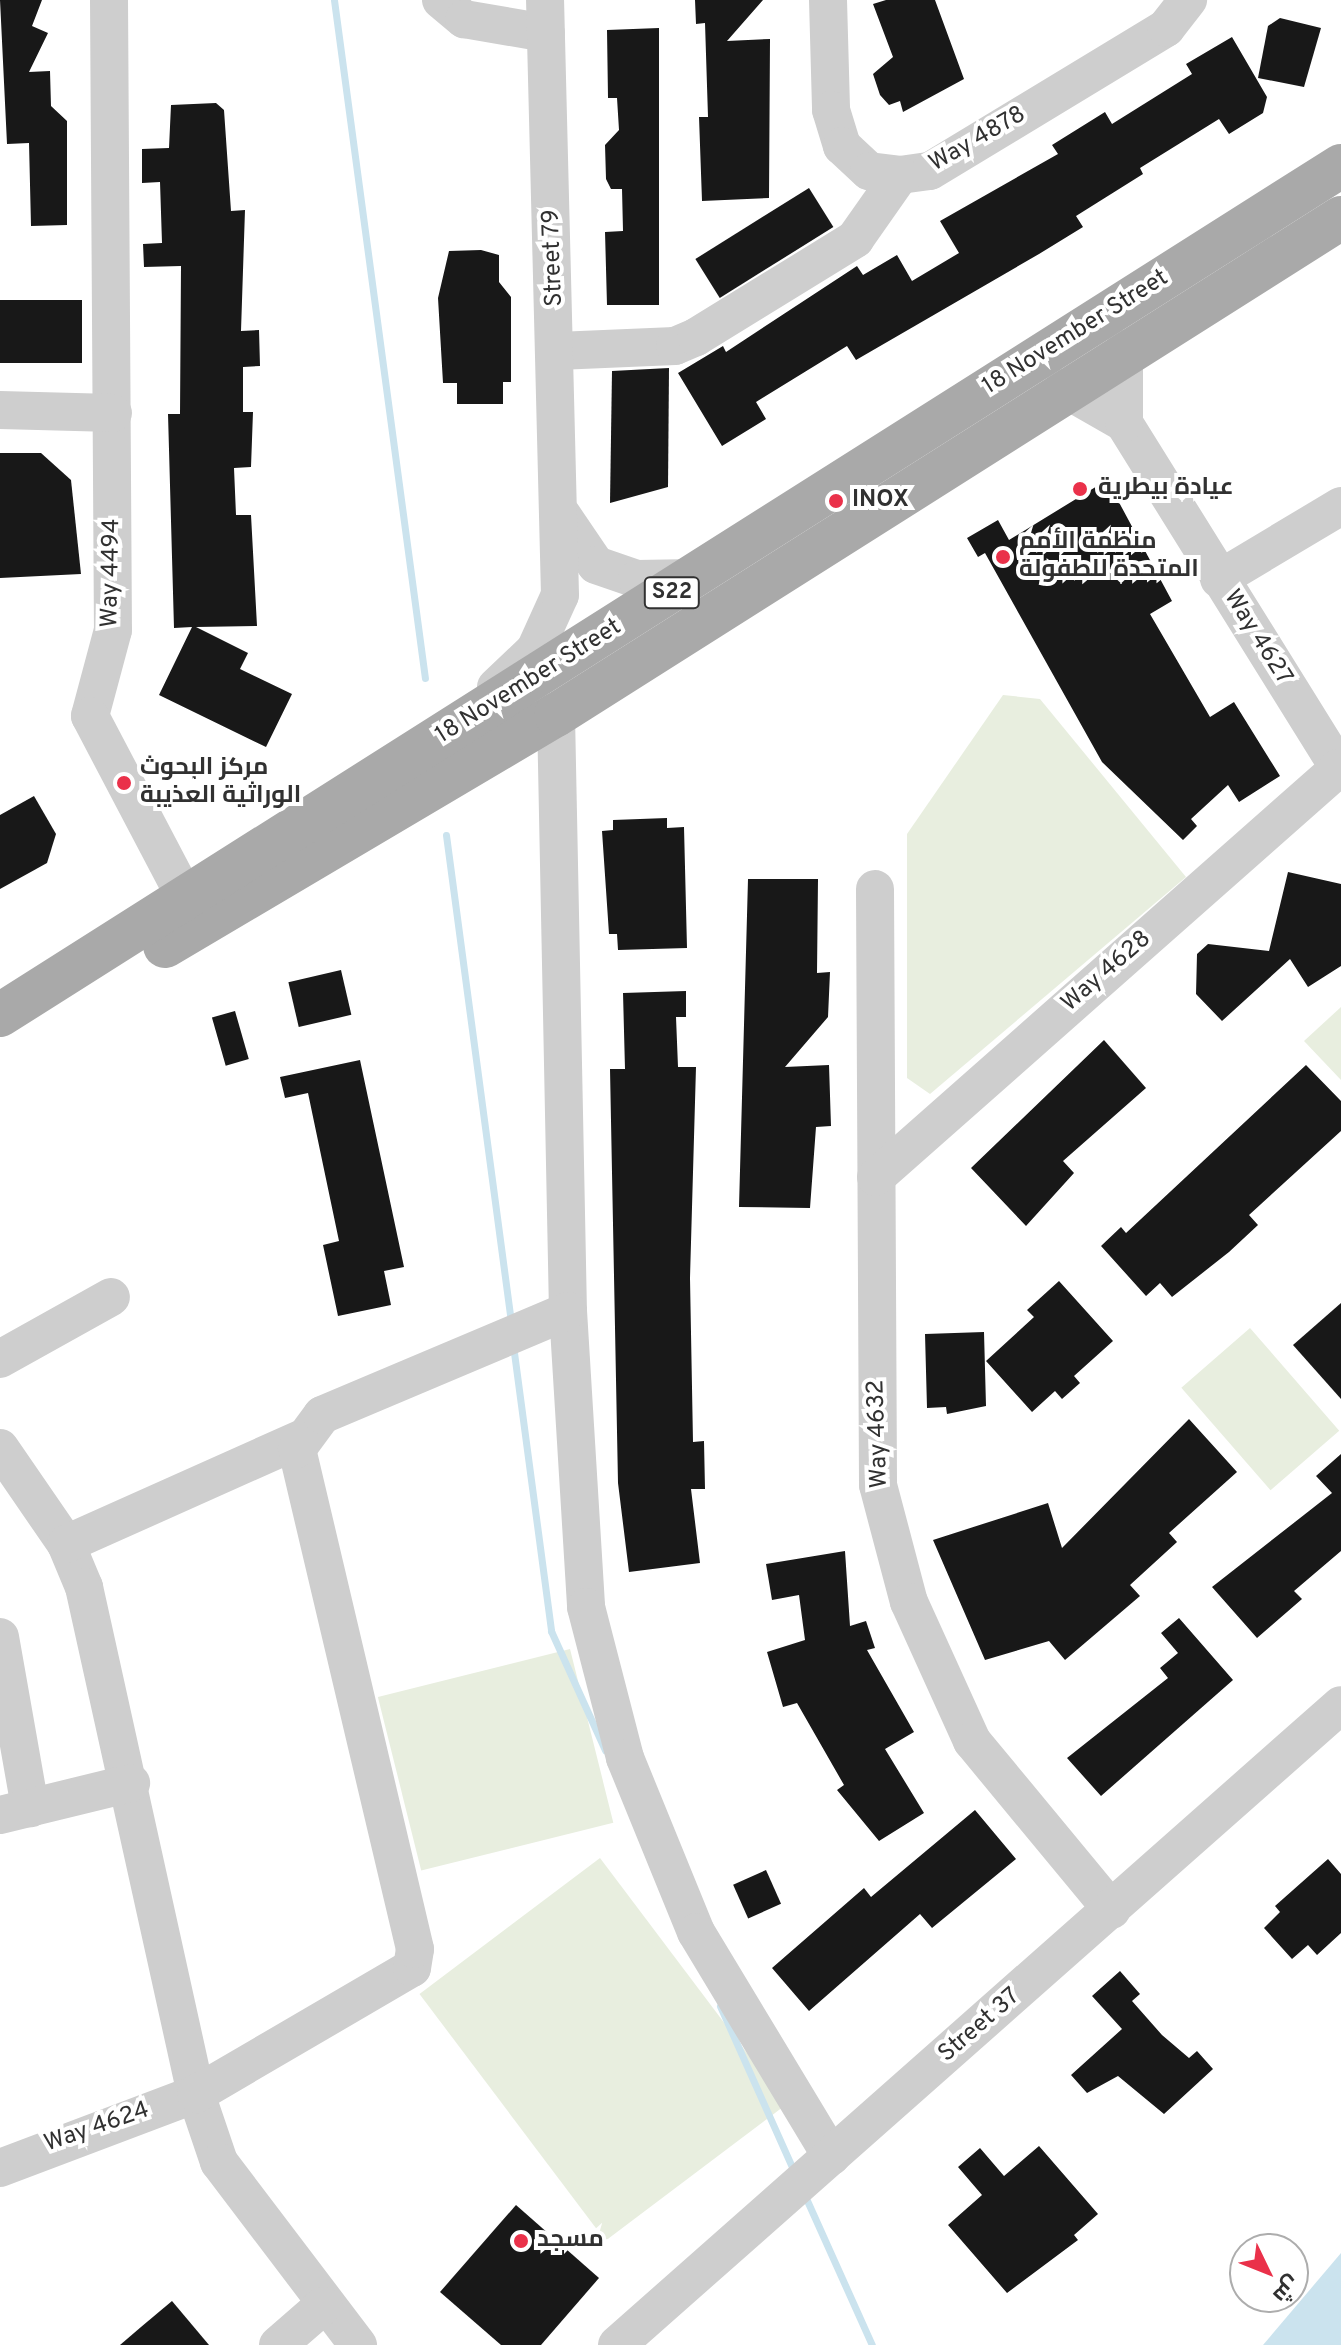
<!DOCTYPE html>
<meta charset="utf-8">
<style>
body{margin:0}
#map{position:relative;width:1341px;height:2345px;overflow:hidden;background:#fff;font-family:Overpass,Cairo,sans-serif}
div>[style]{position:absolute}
.green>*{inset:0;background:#e8eedf;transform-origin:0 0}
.water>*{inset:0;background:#cbe3ee}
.stream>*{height:7px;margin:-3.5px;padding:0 3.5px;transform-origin:3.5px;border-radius:3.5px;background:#cbe3ee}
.building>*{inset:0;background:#181818;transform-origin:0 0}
.minor>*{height:38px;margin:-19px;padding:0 19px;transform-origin:19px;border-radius:19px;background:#cecece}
.major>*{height:44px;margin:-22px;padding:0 22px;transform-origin:22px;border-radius:22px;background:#a9a9a9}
.dots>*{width:22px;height:22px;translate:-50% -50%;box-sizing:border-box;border:4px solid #fff;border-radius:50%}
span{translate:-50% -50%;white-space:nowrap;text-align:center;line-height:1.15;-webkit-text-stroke:8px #fff;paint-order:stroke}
.shield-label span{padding:2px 6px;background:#fff;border:2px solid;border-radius:6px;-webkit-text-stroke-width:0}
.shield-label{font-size:22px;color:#313131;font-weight:700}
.street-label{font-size:24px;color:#313131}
.poi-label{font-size:24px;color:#313131;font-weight:700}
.left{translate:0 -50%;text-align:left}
.north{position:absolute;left:1229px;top:2233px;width:80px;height:80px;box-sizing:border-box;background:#fff;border:2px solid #adadad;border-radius:50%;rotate:133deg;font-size:22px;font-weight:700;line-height:32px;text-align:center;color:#313131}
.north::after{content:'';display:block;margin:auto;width:28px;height:36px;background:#ea314a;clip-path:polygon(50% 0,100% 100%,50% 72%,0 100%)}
</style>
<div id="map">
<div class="green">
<i style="clip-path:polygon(1003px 695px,1040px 699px,1186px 877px,930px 1094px,907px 1078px,907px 834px)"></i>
<i style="clip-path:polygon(1341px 1007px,1341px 1080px,1304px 1041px)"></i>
<i style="left:1250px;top:1328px;width:136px;height:91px;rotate:49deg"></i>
<i style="left:570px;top:1649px;width:179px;height:198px;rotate:76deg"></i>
<i style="left:600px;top:1858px;width:309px;height:226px;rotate:53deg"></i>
</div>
<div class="water">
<i style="clip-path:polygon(1341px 2253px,1341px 2345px,1263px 2345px)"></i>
</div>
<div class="stream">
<i style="left:334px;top:0;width:684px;rotate:82.36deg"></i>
<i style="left:446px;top:835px;width:494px;rotate:82.4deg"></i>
<i style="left:513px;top:1345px;width:289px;rotate:82.4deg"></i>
<i style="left:551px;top:1631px;width:131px;rotate:65.6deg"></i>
<i style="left:720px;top:2006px;width:184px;rotate:65.9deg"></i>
<i style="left:805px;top:2196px;width:163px;rotate:65.8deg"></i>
</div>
<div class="building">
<i style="clip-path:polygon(0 0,42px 0,32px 26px,48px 33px,29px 72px,50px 71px,51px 106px,67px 121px,67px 225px,31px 226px,29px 143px,7px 144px)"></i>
<i style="clip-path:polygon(695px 0,763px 0,727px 41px,770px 39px,769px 198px,702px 201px,699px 117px,708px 117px,705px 23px,696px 24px)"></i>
<i style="clip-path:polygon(886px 0,935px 0,964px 79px,903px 112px,900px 101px,889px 105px,880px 95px,873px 74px,893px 57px,873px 4px)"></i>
<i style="clip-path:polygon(1280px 18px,1321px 28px,1304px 87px,1258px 78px,1268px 26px)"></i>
<i style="clip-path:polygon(659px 28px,659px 305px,607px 305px,605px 232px,623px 231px,622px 189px,611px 189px,606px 179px,605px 145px,619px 130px,617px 98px,608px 98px,607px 30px)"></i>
<i style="clip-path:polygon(1232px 37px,1267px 97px,1263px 113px,1229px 134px,1219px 119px,1140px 168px,1143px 174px,1076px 216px,1083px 227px,1039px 254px,856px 360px,847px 346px,756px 402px,766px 419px,722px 446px,678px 373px,723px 346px,726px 352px,857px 266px,863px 275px,897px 255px,912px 281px,959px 253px,940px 221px,1058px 154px,1052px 145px,1105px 112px,1112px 124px,1192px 74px,1186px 64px)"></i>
<i style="clip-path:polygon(216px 103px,224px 110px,231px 211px,245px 210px,241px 331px,259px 330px,260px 366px,243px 367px,243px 412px,253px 412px,251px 467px,234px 468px,236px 515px,251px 515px,257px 626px,196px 627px,248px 653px,240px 669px,292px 694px,266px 747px,159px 695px,192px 627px,174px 628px,168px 414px,180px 414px,181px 266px,144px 267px,143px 244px,162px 243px,160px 182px,142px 183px,142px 149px,169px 148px,171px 105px)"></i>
<i style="left:809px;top:188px;width:46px;height:134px;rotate:58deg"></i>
<i style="clip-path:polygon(481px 250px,499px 255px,499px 282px,511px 297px,511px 382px,503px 382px,503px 404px,457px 404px,457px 383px,443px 383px,438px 298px,449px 251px)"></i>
<i style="left:0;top:300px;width:82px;height:63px"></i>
<i style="clip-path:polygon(669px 368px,668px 487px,610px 503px,612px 371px)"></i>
<i style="clip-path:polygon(0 453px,41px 453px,71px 480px,81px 574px,0 578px)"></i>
<i style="clip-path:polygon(1107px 480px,1172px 601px,1150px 614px,1210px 717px,1234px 702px,1280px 776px,1239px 802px,1228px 785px,1191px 819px,1197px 826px,1183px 840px,1102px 762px,985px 553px,978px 557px,967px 538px,998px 520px,1009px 540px)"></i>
<i style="clip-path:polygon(34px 796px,56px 834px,47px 863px,0 889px,0 815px)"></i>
<i style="clip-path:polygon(667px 818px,667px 828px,684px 827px,687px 948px,618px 950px,617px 934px,609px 934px,602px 831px,613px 830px,613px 820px)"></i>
<i style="clip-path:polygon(1288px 872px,1341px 884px,1341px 966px,1308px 987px,1290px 959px,1222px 1021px,1196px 994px,1197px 954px,1208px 944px,1269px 951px)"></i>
<i style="clip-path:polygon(748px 879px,818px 879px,817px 973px,830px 972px,828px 1017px,785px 1067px,829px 1065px,831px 1126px,816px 1127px,810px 1208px,739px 1207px)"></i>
<i style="left:341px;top:970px;width:46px;height:54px;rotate:77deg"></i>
<i style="clip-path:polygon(686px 991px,686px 1017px,676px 1017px,678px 1067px,696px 1067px,690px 1278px,693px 1442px,704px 1441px,705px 1489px,691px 1489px,700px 1563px,629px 1572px,618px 1483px,610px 1069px,625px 1069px,623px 993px)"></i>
<i style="left:235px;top:1011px;width:50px;height:24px;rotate:74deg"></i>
<i style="clip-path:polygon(1104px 1040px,1146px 1088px,1063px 1161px,1074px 1173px,1026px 1226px,971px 1168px)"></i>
<i style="clip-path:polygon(360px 1060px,404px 1267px,384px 1271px,391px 1305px,338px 1316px,323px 1245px,339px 1241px,308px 1093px,285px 1098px,280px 1077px)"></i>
<i style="clip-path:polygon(1306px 1065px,1341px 1101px,1341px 1131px,1249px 1215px,1258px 1225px,1229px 1252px,1172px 1297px,1160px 1283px,1146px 1296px,1101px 1246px,1121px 1227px,1126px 1233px)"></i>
<i style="clip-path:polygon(1059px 1281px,1113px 1341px,1074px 1376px,1080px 1383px,1062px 1399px,1055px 1391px,1032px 1412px,986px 1361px,1034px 1317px,1027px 1310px)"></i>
<i style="clip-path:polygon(1341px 1303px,1341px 1399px,1293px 1345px)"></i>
<i style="clip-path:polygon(984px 1332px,986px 1406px,947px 1414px,946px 1407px,927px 1408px,925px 1334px)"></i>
<i style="clip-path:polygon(1189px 1419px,1237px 1472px,1169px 1533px,1177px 1542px,1130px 1585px,1140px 1596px,1065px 1660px,1049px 1641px,985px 1660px,933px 1540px,1048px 1503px,1062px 1548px)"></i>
<i style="clip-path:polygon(1341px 1454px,1341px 1551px,1294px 1591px,1302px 1599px,1257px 1638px,1212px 1587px,1332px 1493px,1316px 1476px)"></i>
<i style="clip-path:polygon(845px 1551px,850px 1626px,866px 1621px,875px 1648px,867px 1650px,914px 1732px,885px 1749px,924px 1813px,879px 1841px,837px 1790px,844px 1785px,797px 1703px,783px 1707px,767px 1652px,805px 1640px,799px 1595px,772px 1600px,766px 1564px)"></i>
<i style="clip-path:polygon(1179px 1618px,1233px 1680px,1101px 1796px,1067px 1758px,1168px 1678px,1160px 1668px,1178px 1653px,1161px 1633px)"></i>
<i style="clip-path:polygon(975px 1810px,1016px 1859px,932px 1928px,920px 1914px,809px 2011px,772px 1968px,864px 1888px,871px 1897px)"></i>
<i style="clip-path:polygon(1328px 1859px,1341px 1874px,1341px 1933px,1317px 1955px,1308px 1945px,1292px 1959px,1264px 1928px,1280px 1912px,1275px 1906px)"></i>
<i style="left:766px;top:1870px;width:37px;height:36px;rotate:66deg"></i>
<i style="clip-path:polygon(1120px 1971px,1140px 1994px,1132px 2001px,1162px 2035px,1189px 2058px,1197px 2051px,1213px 2069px,1164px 2114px,1118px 2076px,1087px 2093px,1071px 2075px,1122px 2029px,1092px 1996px)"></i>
<i style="clip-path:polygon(1039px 2146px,1098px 2214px,1074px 2235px,1078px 2240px,1007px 2293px,948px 2225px,982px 2195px,958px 2167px,980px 2148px,1004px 2176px)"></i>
<i style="clip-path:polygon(516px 2205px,599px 2278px,541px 2345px,501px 2345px,440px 2292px)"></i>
<i style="clip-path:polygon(172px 2301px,209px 2345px,120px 2345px,141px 2327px)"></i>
</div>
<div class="minor">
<i style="left:109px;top:0;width:630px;rotate:89.64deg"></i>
<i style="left:113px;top:630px;width:89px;rotate:105deg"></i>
<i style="left:90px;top:716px;width:207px;rotate:62.3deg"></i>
<i style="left:441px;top:0;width:30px;rotate:40deg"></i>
<i style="left:464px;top:19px;width:83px;rotate:9.7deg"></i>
<i style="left:828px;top:0;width:110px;rotate:88.4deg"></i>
<i style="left:831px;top:110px;width:38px;rotate:73deg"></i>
<i style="left:842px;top:146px;width:37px;rotate:43deg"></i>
<i style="left:869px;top:171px;width:31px;rotate:7deg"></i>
<i style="left:900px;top:175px;width:30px;rotate:-8deg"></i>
<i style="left:930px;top:171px;width:276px;rotate:-31.2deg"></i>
<i style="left:1166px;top:28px;width:36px;rotate:-52deg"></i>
<i style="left:557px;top:351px;width:118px;rotate:-2.4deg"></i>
<i style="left:675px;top:346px;width:23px;rotate:-23deg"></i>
<i style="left:696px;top:337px;width:187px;rotate:-31.6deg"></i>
<i style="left:855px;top:239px;width:78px;rotate:-54.9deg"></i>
<i style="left:1063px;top:388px;width:70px;rotate:29.8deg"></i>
<i style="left:1124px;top:423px;width:410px;rotate:58.1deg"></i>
<i style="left:0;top:410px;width:113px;rotate:1.5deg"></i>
<i style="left:1124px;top:423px;width:74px;rotate:-90deg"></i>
<i style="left:562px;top:515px;width:60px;rotate:55.8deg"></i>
<i style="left:596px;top:565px;width:43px;rotate:18.9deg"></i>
<i style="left:637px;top:579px;width:58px;rotate:-1deg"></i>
<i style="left:1219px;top:579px;width:142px;rotate:-30.9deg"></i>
<i style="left:496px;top:687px;width:54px;rotate:-43.5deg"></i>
<i style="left:535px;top:650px;width:60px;rotate:-65.6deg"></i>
<i style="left:560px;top:595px;width:595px;rotate:-91.44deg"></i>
<i style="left:556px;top:715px;width:596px;rotate:88.85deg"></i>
<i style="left:568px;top:1311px;width:297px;rotate:86.5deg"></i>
<i style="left:586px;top:1607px;width:156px;rotate:75.5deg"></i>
<i style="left:625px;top:1758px;width:188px;rotate:67.8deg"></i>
<i style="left:696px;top:1932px;width:262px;rotate:58.9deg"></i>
<i style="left:875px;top:889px;width:596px;rotate:89.71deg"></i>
<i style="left:878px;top:1485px;width:121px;rotate:75.2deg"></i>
<i style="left:909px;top:1602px;width:153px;rotate:65.6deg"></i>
<i style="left:972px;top:1741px;width:219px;rotate:50.4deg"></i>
<i style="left:876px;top:1177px;width:618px;rotate:-41.46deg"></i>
<i style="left:0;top:1359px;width:127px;rotate:-29.2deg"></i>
<i style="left:0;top:1448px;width:116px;rotate:55.5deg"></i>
<i style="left:66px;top:1544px;width:47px;rotate:67.3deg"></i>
<i style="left:84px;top:1587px;width:519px;rotate:77.54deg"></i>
<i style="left:196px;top:2094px;width:72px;rotate:71.3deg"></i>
<i style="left:219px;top:2162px;width:230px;rotate:52.8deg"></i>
<i style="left:66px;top:1544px;width:257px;rotate:-24.1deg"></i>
<i style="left:0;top:1637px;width:174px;rotate:80deg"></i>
<i style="left:0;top:1815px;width:135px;rotate:-13.7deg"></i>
<i style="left:0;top:2168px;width:210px;rotate:-20.7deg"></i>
<i style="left:196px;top:2094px;width:250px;rotate:-30.3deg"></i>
<i style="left:412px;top:1968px;width:19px;rotate:-81deg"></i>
<i style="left:415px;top:1949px;width:514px;rotate:-103.28deg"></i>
<i style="left:297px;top:1449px;width:42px;rotate:-53.7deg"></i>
<i style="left:322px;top:1415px;width:267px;rotate:-22.9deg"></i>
<i style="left:278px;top:2345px;width:60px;rotate:-40.9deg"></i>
<i style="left:617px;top:2345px;width:966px;rotate:-41.48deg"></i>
</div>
<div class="major">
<i style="left:165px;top:946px;width:454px;rotate:-30.6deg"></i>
<i style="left:556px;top:715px;width:929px;rotate:-32.34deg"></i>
<i style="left:0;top:1015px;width:1587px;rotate:-32.34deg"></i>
</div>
<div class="dots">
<i style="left:1080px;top:489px;background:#ea314a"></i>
<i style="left:836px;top:501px;background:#ea314a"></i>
<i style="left:1003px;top:557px;background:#ea314a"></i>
<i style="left:124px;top:783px;background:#ea314a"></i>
<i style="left:521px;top:2241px;background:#ea314a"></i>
</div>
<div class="shield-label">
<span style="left:672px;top:593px">S22</span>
</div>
<div class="street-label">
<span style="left:978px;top:140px;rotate:-30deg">Way 4878</span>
<span style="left:554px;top:258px;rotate:-92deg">Street 79</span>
<span style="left:1076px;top:333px;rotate:-32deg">18 November Street</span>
<span style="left:112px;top:573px;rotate:-89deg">Way 4494</span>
<span style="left:1257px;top:638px;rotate:58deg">Way 4627</span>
<span style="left:529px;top:682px;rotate:-32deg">18 November Street</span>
<span style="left:1107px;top:972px;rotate:-41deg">Way 4628</span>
<span style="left:879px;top:1434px;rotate:-92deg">Way 4632</span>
<span style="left:980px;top:2026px;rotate:-41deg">Street 37</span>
<span style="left:97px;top:2128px;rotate:-19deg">Way 4624</span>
</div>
<div class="poi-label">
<span class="left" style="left:1098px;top:489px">عيادة بيطرية</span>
<span class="left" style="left:852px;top:501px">INOX</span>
<span class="left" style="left:1019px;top:557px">منظمة الأمم<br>المتحدة للطفولة</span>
<span class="left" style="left:140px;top:783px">مركز البحوث<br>الوراثية العذيبة</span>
<span class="left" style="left:537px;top:2241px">مسجد</span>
</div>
<div class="north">ش</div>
</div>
